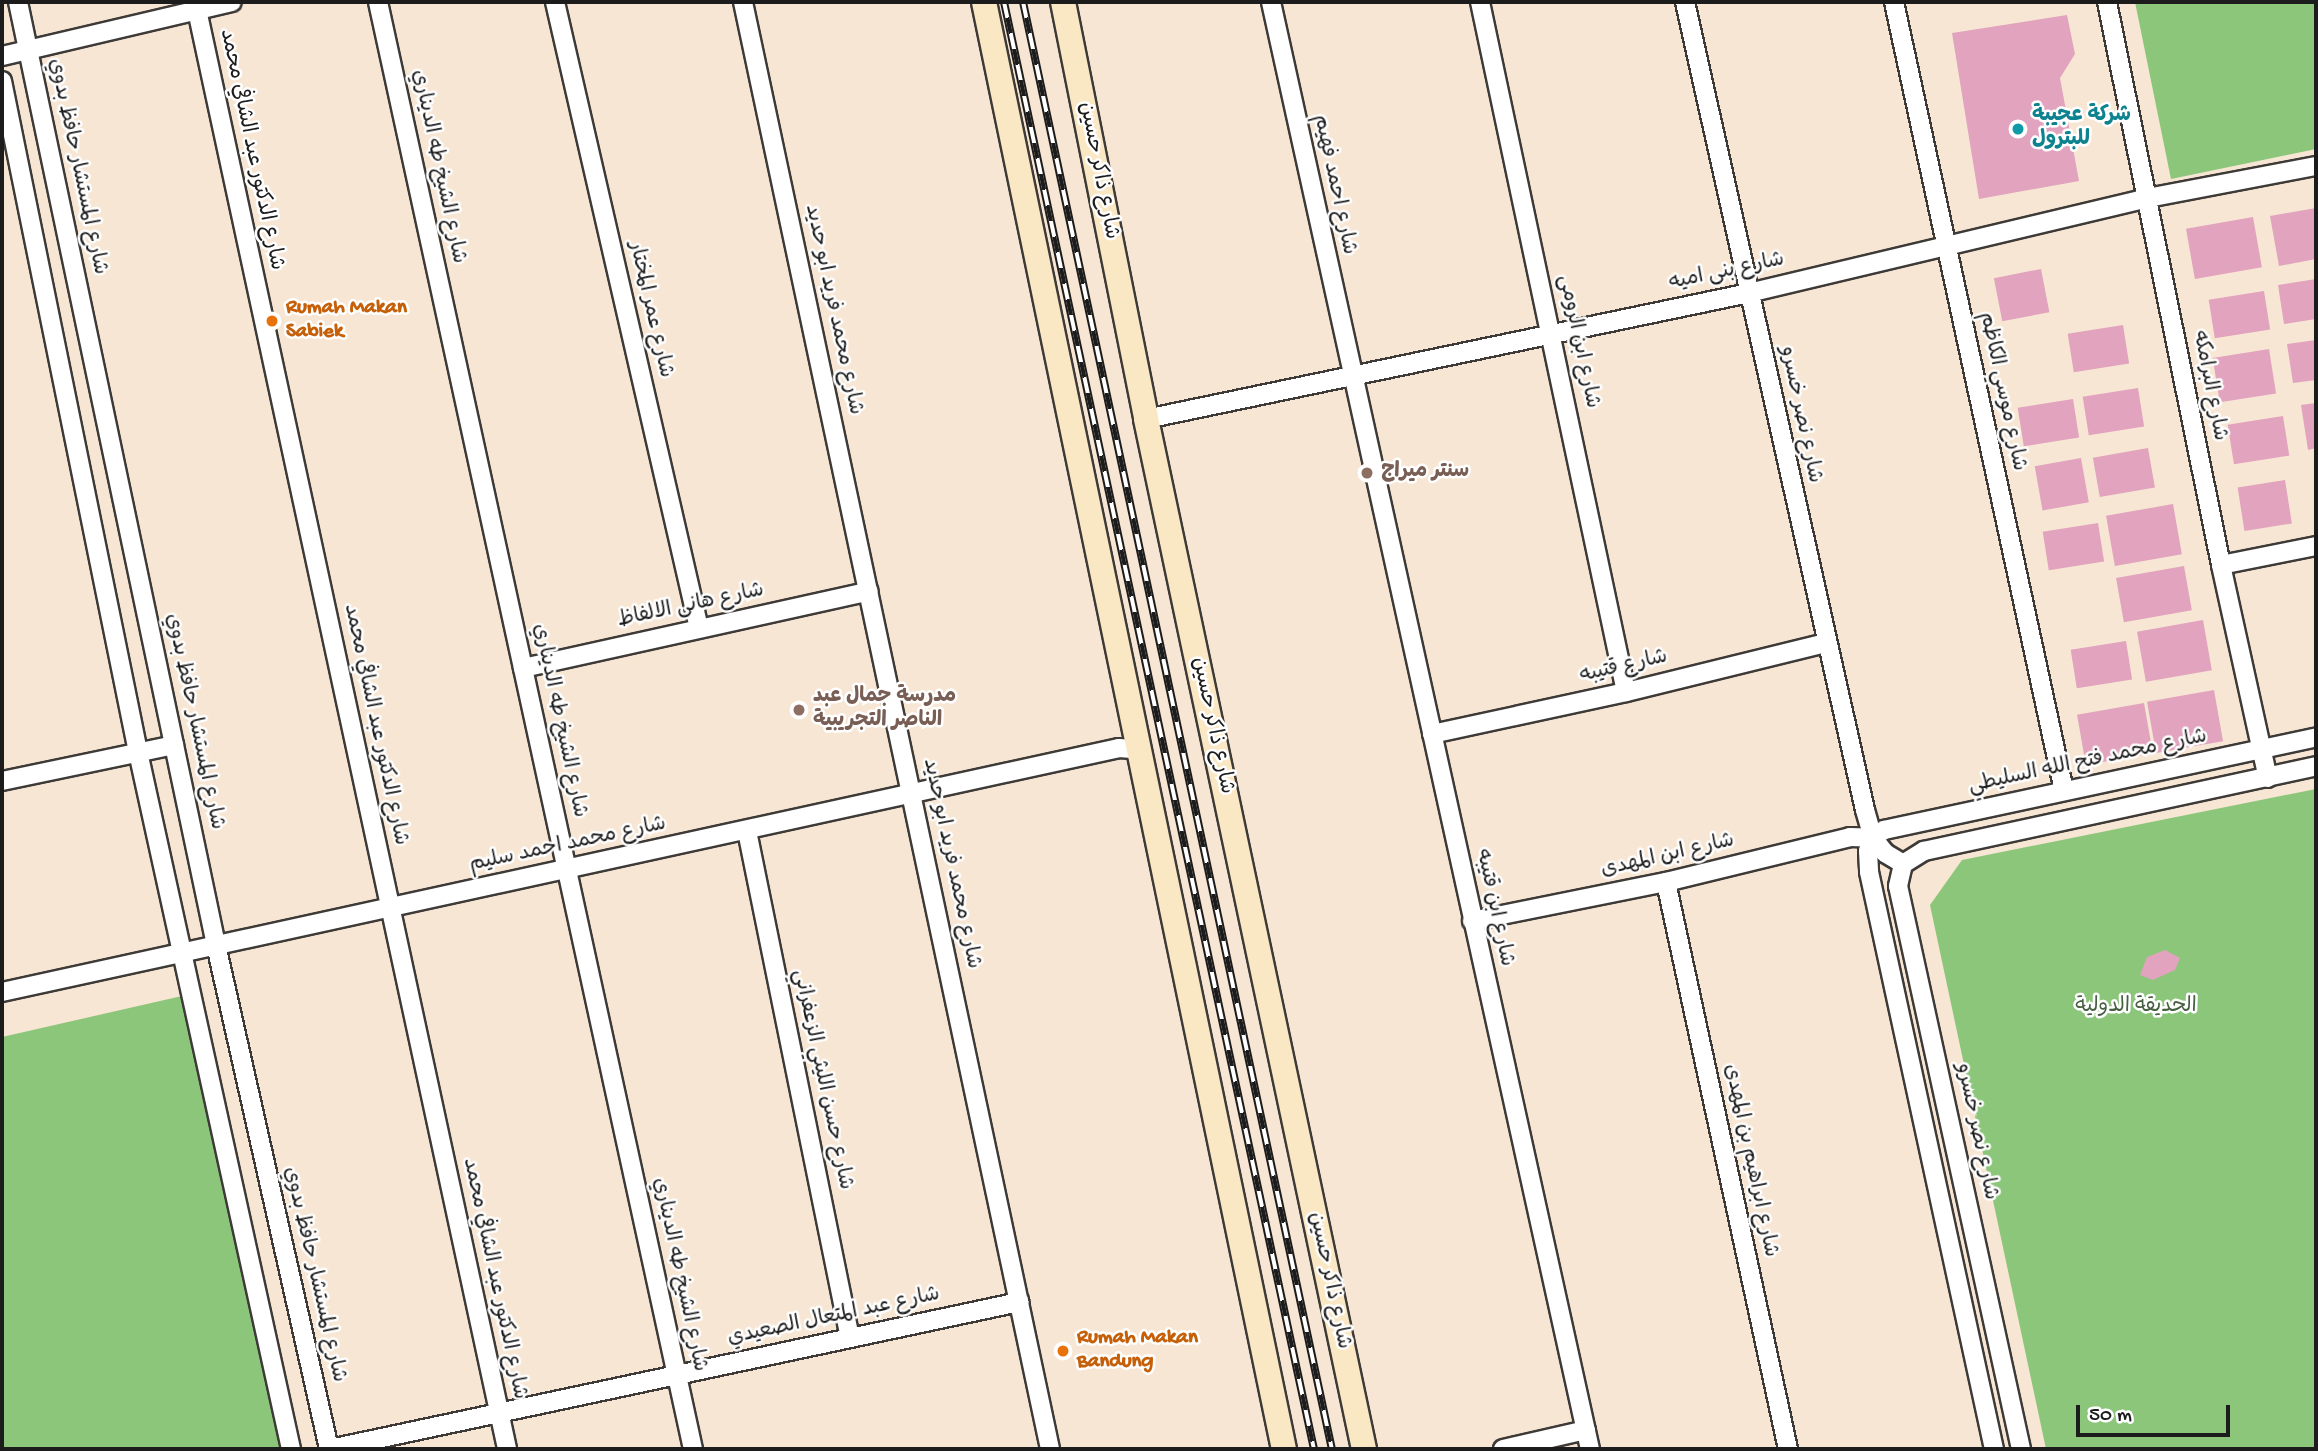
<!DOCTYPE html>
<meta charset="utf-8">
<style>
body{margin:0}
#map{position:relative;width:2318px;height:1451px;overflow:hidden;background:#f7e6d3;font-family:"Gochi Hand","Playpen Sans Arabic",sans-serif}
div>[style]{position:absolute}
.green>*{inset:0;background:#8bc67a}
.building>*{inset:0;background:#e1a3be;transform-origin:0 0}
.roads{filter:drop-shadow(2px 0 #3d3a37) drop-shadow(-2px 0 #3d3a37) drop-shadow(0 2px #3d3a37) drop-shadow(0 -2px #3d3a37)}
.street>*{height:18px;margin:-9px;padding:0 9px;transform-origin:9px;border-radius:9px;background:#fff}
.secondary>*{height:24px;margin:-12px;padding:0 12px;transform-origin:12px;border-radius:12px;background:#fae7c3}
.rail>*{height:8px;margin-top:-4px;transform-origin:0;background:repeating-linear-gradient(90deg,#fff 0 16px,#1c1c1c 0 32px);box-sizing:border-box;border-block:2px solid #1c1c1c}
.dots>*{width:19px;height:19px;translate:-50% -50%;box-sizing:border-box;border:4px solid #fff;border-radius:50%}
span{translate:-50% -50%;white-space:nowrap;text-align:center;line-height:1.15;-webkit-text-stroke:5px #fff;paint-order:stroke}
.culture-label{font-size:21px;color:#0d838f;font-weight:700}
.left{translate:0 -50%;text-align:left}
.street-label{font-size:21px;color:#1c1c1c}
.food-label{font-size:21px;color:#c56008;font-weight:700}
.education-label{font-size:21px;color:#785e54;font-weight:700}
.park-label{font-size:21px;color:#486042}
.frame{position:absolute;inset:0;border:4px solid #1c1c1c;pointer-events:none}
.scale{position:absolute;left:2076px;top:1405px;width:154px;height:32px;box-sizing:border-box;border:4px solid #1c1c1c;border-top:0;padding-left:9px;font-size:21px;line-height:24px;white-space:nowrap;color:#1c1c1c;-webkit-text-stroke:5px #fff;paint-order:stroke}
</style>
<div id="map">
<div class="green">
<i style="clip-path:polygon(2135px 2px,2316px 2px,2316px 149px,2171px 179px)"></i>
<i style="clip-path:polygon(2316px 789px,2316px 1449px,2046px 1449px,1930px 905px,1962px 860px)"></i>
<i style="clip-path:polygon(182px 996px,280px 1449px,2px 1449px,2px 1037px)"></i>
</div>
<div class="building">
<i style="clip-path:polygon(2067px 15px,2075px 54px,2060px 78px,2079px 181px,1979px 199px,1952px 33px)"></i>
<i style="clip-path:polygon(2316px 208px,2316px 259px,2279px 266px,2270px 216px)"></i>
<i style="left:2253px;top:217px;width:51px;height:68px;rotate:80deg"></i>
<i style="left:2041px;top:269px;width:44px;height:48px;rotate:79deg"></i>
<i style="clip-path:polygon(2316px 279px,2316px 319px,2284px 324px,2278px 285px)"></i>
<i style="left:2264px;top:291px;width:39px;height:56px;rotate:81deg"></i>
<i style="left:2123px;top:325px;width:39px;height:56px;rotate:81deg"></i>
<i style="clip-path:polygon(2316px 340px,2316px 380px,2293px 383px,2287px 344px)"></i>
<i style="left:2269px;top:349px;width:45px;height:57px;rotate:81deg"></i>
<i style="left:2138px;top:388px;width:39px;height:56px;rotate:81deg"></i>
<i style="left:2073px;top:399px;width:39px;height:56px;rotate:81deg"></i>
<i style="clip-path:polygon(2316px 403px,2316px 448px,2308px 450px,2301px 405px)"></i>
<i style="left:2283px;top:416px;width:40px;height:56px;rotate:81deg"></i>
<i style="left:2148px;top:448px;width:40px;height:56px;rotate:80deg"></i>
<i style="left:2081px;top:458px;width:45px;height:47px;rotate:80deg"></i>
<i style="left:2285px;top:480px;width:44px;height:48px;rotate:81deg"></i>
<i style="left:2173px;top:504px;width:51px;height:68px;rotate:80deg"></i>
<i style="left:2098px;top:523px;width:39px;height:56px;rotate:81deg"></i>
<i style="left:2184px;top:566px;width:45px;height:69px;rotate:80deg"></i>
<i style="left:2203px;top:620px;width:51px;height:67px;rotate:80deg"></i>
<i style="left:2126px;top:641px;width:39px;height:56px;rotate:81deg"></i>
<i style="left:2214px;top:690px;width:52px;height:68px;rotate:80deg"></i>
<i style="left:2144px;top:703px;width:51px;height:68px;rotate:80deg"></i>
<i style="clip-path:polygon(2165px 950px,2180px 958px,2175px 970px,2153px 980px,2140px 975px,2147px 957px)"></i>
</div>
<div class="roads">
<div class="street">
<i style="left:18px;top:2px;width:964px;rotate:78.14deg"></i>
<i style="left:216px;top:945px;width:517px;rotate:77.36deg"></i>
<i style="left:378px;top:2px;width:1481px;rotate:77.72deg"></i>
<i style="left:555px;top:2px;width:642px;rotate:77.05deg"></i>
<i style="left:743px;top:2px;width:1479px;rotate:78.02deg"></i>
<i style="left:1271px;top:2px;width:1482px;rotate:77.57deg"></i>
<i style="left:1480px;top:2px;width:705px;rotate:78.05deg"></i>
<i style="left:1685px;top:2px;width:828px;rotate:77.44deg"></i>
<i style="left:1865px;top:810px;width:29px;rotate:74deg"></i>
<i style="left:1873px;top:838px;width:19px;rotate:51deg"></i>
<i style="left:1885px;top:853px;width:21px;rotate:31deg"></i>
<i style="left:1894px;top:2px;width:807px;rotate:77.84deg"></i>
<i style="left:2107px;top:2px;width:574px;rotate:78.55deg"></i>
<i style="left:2221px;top:565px;width:218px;rotate:77.6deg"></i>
<i style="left:197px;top:10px;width:1472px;rotate:77.84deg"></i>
<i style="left:2px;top:56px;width:236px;rotate:-13.2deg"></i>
<i style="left:2px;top:81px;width:685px;rotate:78.54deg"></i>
<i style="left:138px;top:752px;width:714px;rotate:77.62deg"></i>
<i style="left:1146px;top:419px;width:616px;rotate:-11.8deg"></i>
<i style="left:1749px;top:293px;width:410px;rotate:-13.4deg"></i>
<i style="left:2148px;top:198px;width:171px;rotate:-10.8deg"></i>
<i style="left:2221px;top:565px;width:97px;rotate:-11.3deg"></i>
<i style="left:523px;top:668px;width:354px;rotate:-12.5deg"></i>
<i style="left:1432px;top:734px;width:198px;rotate:-12.2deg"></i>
<i style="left:1626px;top:692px;width:205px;rotate:-13.8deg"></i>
<i style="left:2px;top:781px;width:176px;rotate:-11.8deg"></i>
<i style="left:747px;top:831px;width:517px;rotate:78.52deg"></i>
<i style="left:1873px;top:838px;width:14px;rotate:111deg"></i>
<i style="left:1868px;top:851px;width:21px;rotate:87deg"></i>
<i style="left:1869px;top:872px;width:590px;rotate:77.78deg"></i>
<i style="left:1873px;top:838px;width:14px;rotate:-36deg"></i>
<i style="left:1884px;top:830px;width:442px;rotate:-12.1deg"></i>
<i style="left:1666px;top:882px;width:580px;rotate:77.86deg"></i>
<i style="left:1472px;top:921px;width:198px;rotate:-11.4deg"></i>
<i style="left:1666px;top:882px;width:189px;rotate:-13.7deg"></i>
<i style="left:1850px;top:837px;width:23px;rotate:2deg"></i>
<i style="left:2px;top:992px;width:1143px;rotate:-12.32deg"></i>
<i style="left:1119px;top:748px;width:13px;rotate:4deg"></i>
<i style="left:1132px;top:749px;width:12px;rotate:35deg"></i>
<i style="left:330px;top:1449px;width:705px;rotate:-12.04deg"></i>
<i style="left:1503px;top:1449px;width:85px;rotate:-12.9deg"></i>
<i style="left:2021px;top:1449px;width:576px;rotate:-102.32deg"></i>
<i style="left:1898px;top:886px;width:23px;rotate:-77deg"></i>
<i style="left:1903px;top:864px;width:25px;rotate:-32deg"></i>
<i style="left:1924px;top:851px;width:401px;rotate:-12.2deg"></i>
</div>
<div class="secondary">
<i style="left:984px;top:2px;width:1478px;rotate:78.29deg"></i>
<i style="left:1063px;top:2px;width:425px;rotate:78.7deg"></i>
<i style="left:1146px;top:419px;width:1053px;rotate:78.05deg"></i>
</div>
</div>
<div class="rail">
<i style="left:1004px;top:2px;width:1480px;rotate:77.91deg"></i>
<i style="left:1023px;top:2px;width:1480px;rotate:77.95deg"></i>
</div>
<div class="dots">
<i style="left:2018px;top:129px;background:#0f9aa8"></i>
<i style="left:272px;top:321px;background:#e8710a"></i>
<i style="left:1367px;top:473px;background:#8d6e63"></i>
<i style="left:799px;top:710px;background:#8d6e63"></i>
<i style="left:1063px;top:1351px;background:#e8710a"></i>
</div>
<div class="culture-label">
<span class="left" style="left:2032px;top:129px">شركة عجيبة<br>للبترول</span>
</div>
<div class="street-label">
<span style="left:250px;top:150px;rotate:78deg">شارع الدكتور عبد الشافي محمد</span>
<span style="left:76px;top:167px;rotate:78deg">شارع المستشار حافظ بدوي</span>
<span style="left:437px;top:167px;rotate:78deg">شارع الشيخ طه الديناري</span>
<span style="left:1097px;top:171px;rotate:79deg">شارع ذاكر حسين</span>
<span style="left:1333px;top:185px;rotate:78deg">شارع احمد فهيم</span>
<span style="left:1727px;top:273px;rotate:-12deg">شارع بنى اميه</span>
<span style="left:649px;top:310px;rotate:77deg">شارع عمر المختار</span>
<span style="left:832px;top:310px;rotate:78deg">شارع محمد فريد ابو حديد</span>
<span style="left:1577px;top:342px;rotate:78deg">شارع ابن الرومى</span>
<span style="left:2208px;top:386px;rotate:79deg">شارع البرامكه</span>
<span style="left:2001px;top:392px;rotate:78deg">شارع موسي الكاظم</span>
<span style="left:1799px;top:415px;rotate:78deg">شارع نصر خسرو</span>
<span style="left:691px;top:607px;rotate:-12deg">شارع هانى الالفاظ</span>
<span style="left:1624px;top:668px;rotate:-13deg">شارع قتيبه</span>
<span style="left:558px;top:721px;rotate:78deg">شارع الشيخ طه الديناري</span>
<span style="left:193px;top:722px;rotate:78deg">شارع المستشار حافظ بدوي</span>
<span style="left:374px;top:725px;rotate:78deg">شارع الدكتور عبد الشافي محمد</span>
<span style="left:1211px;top:726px;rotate:78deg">شارع ذاكر حسين</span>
<span style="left:2088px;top:763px;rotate:-12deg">شارع محمد فتح الله السليطي</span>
<span style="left:568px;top:846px;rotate:-12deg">شارع محمد احمد سليم</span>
<span style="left:1668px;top:857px;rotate:-13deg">شارع ابن المهدى</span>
<span style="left:950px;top:864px;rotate:78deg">شارع محمد فريد ابو حديد</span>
<span style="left:1493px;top:908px;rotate:78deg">شارع ابن قتيبه</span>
<span style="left:821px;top:1080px;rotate:78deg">شارع حسن الليثي الزعفراني</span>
<span style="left:1975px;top:1132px;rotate:78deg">شارع نصر خسرو</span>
<span style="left:1749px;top:1161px;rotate:78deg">شارع ابراهيم بن المهدى</span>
<span style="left:313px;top:1275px;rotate:77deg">شارع المستشار حافظ بدوي</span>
<span style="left:678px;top:1275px;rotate:78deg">شارع الشيخ طه الديناري</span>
<span style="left:493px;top:1279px;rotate:78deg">شارع الدكتور عبد الشافي محمد</span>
<span style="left:1328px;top:1281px;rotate:78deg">شارع ذاكر حسين</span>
<span style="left:834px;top:1318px;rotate:-12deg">شارع عبد المتعال الصعيدي</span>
</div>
<div class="food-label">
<span class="left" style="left:286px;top:321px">Rumah Makan<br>Sabiek</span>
<span class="left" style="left:1077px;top:1351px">Rumah Makan<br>Bandung</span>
</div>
<div class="education-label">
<span class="left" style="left:1381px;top:473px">سنتر ميراج</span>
<span class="left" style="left:813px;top:710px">مدرسة جمال عبد<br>الناصر التجريبية</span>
</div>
<div class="park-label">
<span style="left:2136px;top:1008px">الحديقة الدولية</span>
</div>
<div class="frame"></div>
<div class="scale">50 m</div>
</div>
